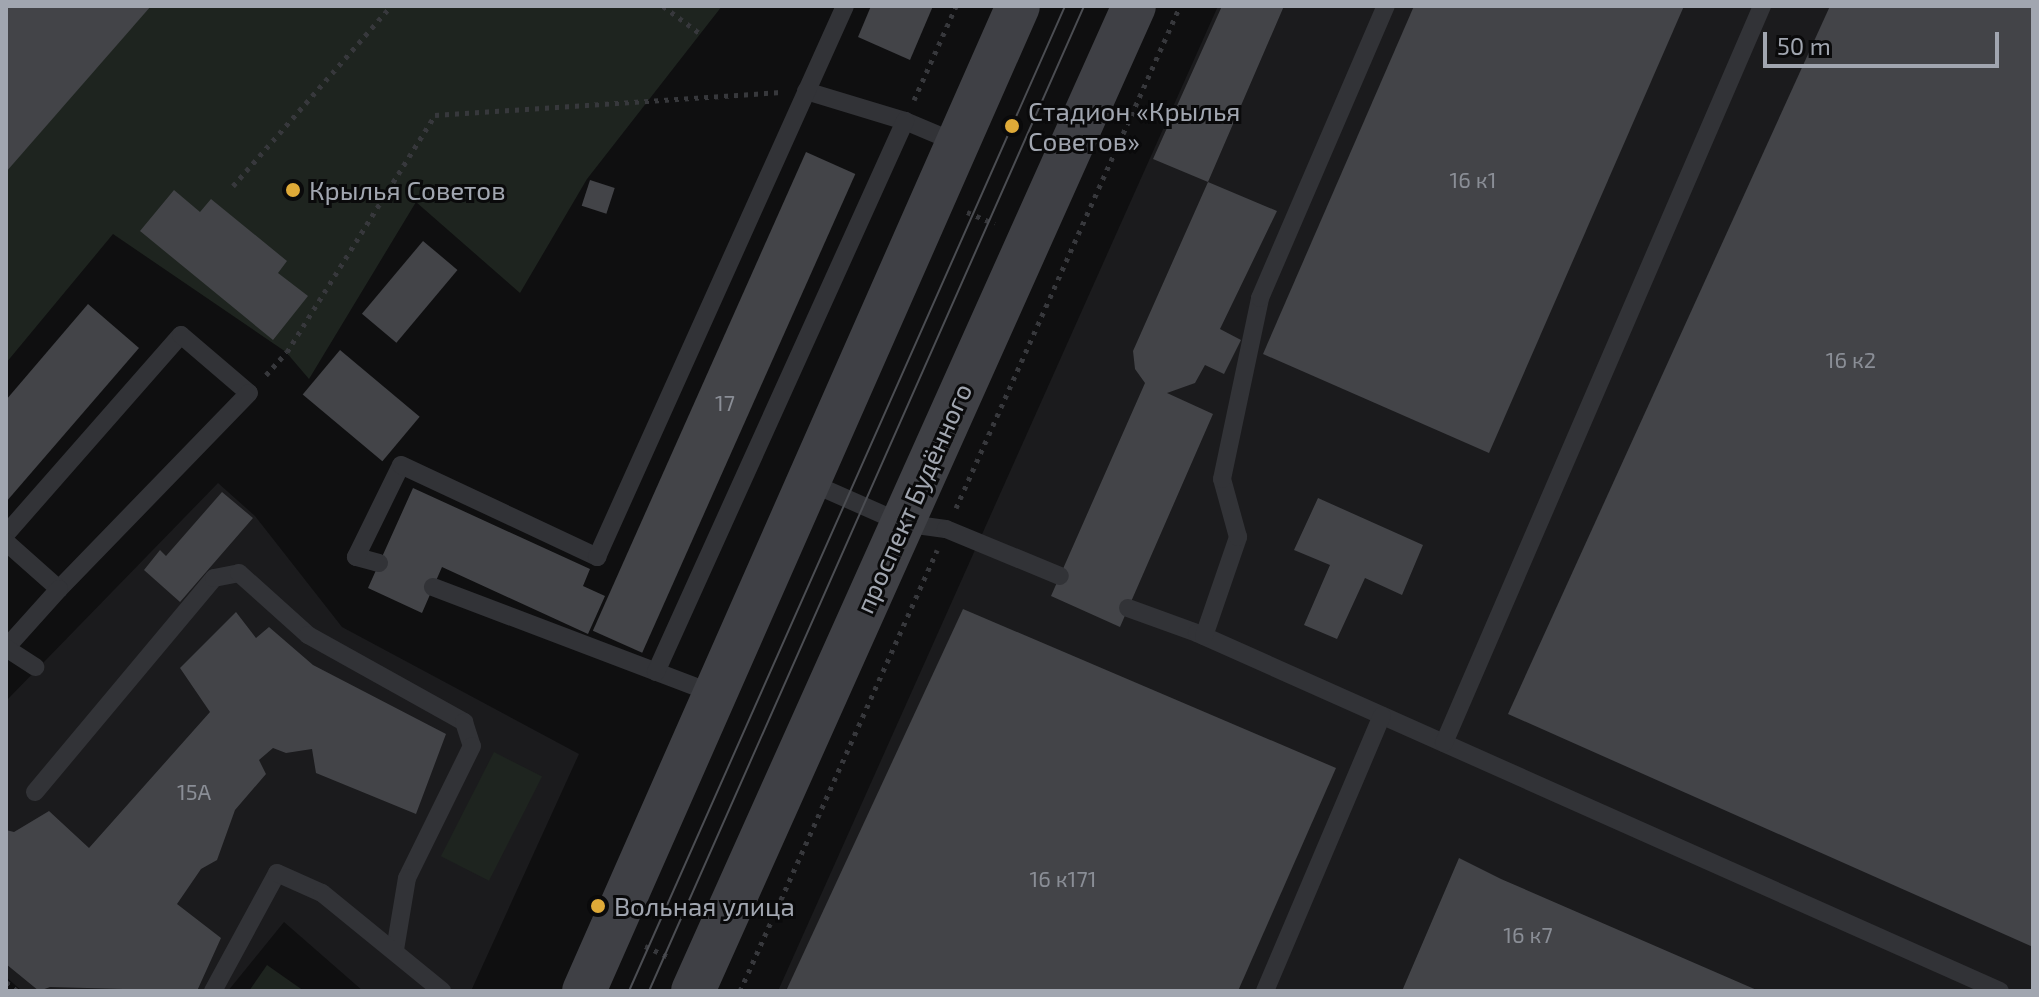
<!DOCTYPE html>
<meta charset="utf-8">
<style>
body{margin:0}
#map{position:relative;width:2039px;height:997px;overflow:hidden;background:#0f0f10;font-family:"Exo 2",sans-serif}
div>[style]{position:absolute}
.built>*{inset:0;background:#1b1b1d}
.green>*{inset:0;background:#1e241f;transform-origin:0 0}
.building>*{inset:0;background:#434448;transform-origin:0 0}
.path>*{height:5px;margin-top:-2.5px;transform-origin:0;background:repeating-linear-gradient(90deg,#37383c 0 4px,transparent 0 10px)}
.lane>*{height:18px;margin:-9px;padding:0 9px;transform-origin:9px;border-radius:9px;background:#323337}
.secondary>*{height:44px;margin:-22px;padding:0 22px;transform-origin:22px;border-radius:22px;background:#3f4045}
.tram>*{height:2px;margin:-1px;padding:0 1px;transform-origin:1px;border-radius:1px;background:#4b4d52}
.dots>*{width:22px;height:22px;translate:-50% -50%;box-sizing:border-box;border:4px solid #0a0a0b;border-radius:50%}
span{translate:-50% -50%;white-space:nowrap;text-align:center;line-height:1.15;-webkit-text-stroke:6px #0a0a0b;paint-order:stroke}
.number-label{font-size:22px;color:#8a8e96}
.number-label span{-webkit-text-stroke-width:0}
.poi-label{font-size:26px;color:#a1a6b0}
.left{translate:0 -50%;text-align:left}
.street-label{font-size:26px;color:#a1a6b0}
.frame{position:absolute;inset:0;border:8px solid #a1a6b0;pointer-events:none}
.scale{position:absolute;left:1763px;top:32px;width:236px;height:36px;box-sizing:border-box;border:4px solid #a1a6b0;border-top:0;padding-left:10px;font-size:24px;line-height:28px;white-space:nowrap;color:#a1a6b0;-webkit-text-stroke:6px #0a0a0b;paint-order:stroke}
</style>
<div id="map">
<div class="built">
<i style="clip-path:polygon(1218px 6px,2033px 6px,2033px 991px,778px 991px)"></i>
<i style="clip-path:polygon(218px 483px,255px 516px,342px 627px,579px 754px,471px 991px,363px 991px,284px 922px,228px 991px,22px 991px,6px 977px,6px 701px)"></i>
</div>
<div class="green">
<i style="clip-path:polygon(6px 6px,722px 6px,587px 179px,520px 293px,416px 202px,309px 379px,286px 352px,113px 234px,6px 363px)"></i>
<i style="left:494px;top:752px;width:54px;height:117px;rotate:27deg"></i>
<i style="clip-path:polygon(267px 965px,304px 991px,249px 991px)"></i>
</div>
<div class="building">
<i style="clip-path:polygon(6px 6px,151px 6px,6px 172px)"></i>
<i style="clip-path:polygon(871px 6px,933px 6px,910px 60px,858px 37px)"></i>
<i style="clip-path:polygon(1222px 6px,1284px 6px,1208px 182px,1277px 211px,1220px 329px,1241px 340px,1224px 374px,1205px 365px,1195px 383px,1167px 393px,1213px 414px,1120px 627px,1051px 596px,1145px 383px,1135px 369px,1133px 351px,1208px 182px,1153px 159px)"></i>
<i style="clip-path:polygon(1414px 6px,1684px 6px,1489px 453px,1263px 354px)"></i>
<i style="clip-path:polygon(1830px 6px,2033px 6px,2033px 947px,1508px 714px)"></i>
<i style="left:806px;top:152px;width:54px;height:524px;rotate:24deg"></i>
<i style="left:590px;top:180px;width:26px;height:27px;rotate:18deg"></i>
<i style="clip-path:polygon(174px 190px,200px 212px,211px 199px,287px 261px,278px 273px,308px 296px,273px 340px,140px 231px)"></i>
<i style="left:423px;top:241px;width:45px;height:95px;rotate:40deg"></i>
<i style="clip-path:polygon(88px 304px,139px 348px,6px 502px,6px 400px)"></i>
<i style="left:340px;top:350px;width:104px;height:58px;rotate:40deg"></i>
<i style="clip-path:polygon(413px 488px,590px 569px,583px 586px,605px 596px,588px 634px,442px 567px,422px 613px,368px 588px)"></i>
<i style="clip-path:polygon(222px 492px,253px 518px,180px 602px,144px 570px,160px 550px,166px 556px)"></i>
<i style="clip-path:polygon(1318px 498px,1423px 545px,1402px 595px,1365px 578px,1337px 639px,1304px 625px,1330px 565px,1294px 550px)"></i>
<i style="clip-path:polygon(963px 609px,1336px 768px,1238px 991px,786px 991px)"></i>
<i style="clip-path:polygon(236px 612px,256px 638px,269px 627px,313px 665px,446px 734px,416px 814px,316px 773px,312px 749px,286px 753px,273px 748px,259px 760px,266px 774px,235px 810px,217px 860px,201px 869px,177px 904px,221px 938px,197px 991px,50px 987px,39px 991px,6px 964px,6px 830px,14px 832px,49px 811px,89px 848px,210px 712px,180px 668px)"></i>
<i style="clip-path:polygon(1459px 858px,1501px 879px,1759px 991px,1402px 991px)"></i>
</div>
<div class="path">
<i style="left:663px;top:6px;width:49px;rotate:36.6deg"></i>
<i style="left:914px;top:100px;width:103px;rotate:-65.9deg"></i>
<i style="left:233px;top:186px;width:240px;rotate:-48.7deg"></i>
<i style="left:967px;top:212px;width:30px;rotate:23deg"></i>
<i style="left:266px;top:375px;width:31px;rotate:-48deg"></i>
<i style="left:287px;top:352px;width:279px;rotate:-58deg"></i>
<i style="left:435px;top:115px;width:347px;rotate:-3.8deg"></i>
<i style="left:956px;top:508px;width:550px;rotate:-65.95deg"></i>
<i style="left:645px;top:946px;width:26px;rotate:25deg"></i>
<i style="left:6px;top:982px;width:14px;rotate:39deg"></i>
<i style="left:740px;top:991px;width:483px;rotate:-65.9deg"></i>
</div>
<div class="lane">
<i style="left:806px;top:91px;width:103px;rotate:16.9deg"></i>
<i style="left:905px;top:121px;width:56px;rotate:22.9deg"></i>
<i style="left:809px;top:482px;width:102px;rotate:23.8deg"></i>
<i style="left:902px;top:523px;width:44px;rotate:7.8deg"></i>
<i style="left:946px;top:529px;width:123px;rotate:22.4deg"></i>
<i style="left:6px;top:534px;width:265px;rotate:-48.7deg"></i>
<i style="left:181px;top:335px;width:89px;rotate:40.5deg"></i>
<i style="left:249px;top:393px;width:273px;rotate:134.1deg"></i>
<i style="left:6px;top:542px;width:71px;rotate:41.6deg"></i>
<i style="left:59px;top:589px;width:79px;rotate:131.9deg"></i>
<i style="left:6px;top:648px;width:35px;rotate:33deg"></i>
<i style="left:379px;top:563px;width:24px;rotate:-165deg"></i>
<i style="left:356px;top:557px;width:102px;rotate:-63.9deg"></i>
<i style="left:401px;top:465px;width:217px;rotate:25.1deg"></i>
<i style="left:597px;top:557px;width:604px;rotate:-65.77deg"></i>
<i style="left:433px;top:587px;width:301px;rotate:20.8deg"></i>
<i style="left:1128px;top:608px;width:73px;rotate:19.9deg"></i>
<i style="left:1197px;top:633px;width:879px;rotate:24.03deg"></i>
<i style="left:1204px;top:636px;width:105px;rotate:-71deg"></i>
<i style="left:1238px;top:537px;width:60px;rotate:-105.4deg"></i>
<i style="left:1222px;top:479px;width:185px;rotate:-78.1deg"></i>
<i style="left:1260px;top:298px;width:318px;rotate:-66.7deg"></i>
<i style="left:656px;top:672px;width:605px;rotate:-65.68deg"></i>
<i style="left:1444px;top:743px;width:803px;rotate:-66.66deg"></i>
<i style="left:35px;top:792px;width:279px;rotate:-50.1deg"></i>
<i style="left:214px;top:578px;width:25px;rotate:-11deg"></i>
<i style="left:239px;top:573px;width:93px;rotate:41.9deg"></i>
<i style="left:308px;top:635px;width:179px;rotate:29.1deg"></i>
<i style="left:464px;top:722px;width:25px;rotate:72deg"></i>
<i style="left:472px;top:746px;width:147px;rotate:116.2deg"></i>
<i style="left:407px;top:878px;width:73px;rotate:99.5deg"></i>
<i style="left:213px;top:991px;width:134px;rotate:-61.5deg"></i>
<i style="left:277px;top:873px;width:49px;rotate:24deg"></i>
<i style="left:322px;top:893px;width:155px;rotate:39.2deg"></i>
<i style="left:1265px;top:991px;width:299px;rotate:-67deg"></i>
</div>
<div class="secondary">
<i style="left:584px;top:991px;width:1076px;rotate:-66.22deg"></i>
<i style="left:693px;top:991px;width:1079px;rotate:-65.88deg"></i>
</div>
<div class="tram">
<i style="left:629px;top:991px;width:1077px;rotate:-66.12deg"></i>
<i style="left:649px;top:991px;width:1077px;rotate:-66.17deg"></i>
</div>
<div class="dots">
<i style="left:1012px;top:126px;background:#dfaa38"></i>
<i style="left:293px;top:190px;background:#dfaa38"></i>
<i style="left:598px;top:906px;background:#dfaa38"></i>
</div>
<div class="number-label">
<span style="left:1473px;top:180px">16 к1</span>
<span style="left:1851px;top:360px">16 к2</span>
<span style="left:725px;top:403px">17</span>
<span style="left:194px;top:792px">15А</span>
<span style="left:1063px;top:879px">16 к171</span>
<span style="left:1528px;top:935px">16 к7</span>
</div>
<div class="poi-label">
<span class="left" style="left:1028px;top:126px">Стадион «Крылья<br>Советов»</span>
<span class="left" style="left:309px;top:190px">Крылья Советов</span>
<span class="left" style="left:614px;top:906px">Вольная улица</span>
</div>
<div class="street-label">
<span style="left:913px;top:498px;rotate:-66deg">проспект Будённого</span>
</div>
<div class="frame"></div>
<div class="scale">50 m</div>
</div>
